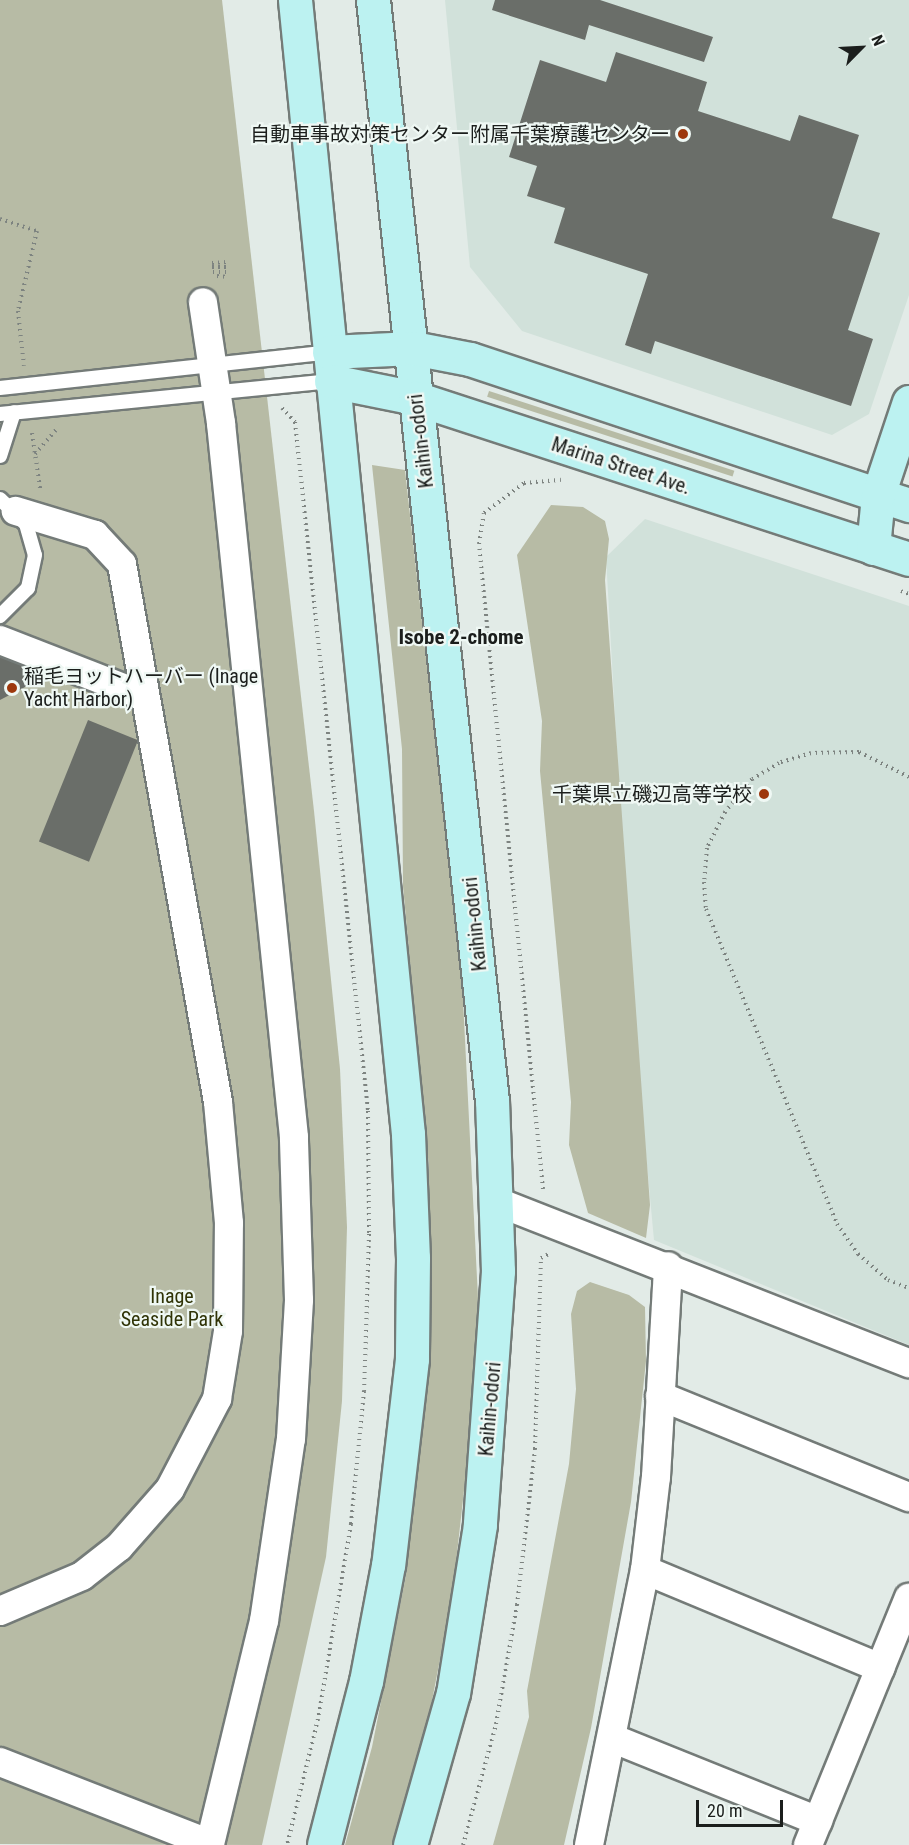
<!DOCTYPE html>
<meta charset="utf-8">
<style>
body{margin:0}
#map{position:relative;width:909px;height:1845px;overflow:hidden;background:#e2ebe7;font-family:"Roboto Condensed","Noto Sans JP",sans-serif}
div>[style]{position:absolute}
.built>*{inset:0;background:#d1e1da}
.green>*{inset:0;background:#b7bba5;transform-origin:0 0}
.building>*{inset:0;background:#6a6e69;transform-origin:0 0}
.path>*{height:4px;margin-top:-2px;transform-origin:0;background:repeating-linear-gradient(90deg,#7d8380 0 1.5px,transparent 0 6px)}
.roads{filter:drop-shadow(2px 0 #747b78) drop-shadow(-2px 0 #747b78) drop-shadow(0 2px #747b78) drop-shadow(0 -2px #747b78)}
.lane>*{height:14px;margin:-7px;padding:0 7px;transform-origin:7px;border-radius:7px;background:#fff}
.street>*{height:28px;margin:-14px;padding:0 14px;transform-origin:14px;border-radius:14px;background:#fff}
.secondary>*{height:33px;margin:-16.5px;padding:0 16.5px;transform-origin:16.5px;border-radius:16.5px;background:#bcf2f1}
.dots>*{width:16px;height:16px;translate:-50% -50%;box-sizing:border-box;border:3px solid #eff8f4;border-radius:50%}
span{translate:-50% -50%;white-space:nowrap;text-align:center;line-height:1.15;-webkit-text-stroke:4.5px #eff8f4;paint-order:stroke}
.poi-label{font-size:20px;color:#1b1e1c}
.right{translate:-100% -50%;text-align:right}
.left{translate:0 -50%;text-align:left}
.street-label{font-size:20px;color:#1b1e1c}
.park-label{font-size:20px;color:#2f3306}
.neighbourhood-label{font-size:21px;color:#1b1e1c;font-weight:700}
.north{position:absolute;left:831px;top:18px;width:60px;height:60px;-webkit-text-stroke:4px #eff8f4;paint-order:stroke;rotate:66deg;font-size:16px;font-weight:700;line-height:24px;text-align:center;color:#1b1e1c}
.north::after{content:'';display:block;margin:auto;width:21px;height:27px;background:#1b1e1c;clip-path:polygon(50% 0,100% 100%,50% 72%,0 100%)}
.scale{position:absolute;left:696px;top:1800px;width:87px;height:27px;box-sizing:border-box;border:3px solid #1b1e1c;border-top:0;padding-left:8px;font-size:18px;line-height:21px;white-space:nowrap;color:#1b1e1c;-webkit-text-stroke:4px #eff8f4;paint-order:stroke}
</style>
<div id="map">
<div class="built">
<i style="clip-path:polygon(445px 0,909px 0,909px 295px,869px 414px,832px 435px,522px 331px,470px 267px)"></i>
<i style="clip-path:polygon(645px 519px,909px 606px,909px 1345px,654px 1240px,630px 982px,606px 557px)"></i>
</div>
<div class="green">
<i style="clip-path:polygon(0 0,222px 0,314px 811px,340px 1069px,347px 1227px,342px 1401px,326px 1557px,262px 1845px,0 1844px)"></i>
<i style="left:489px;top:391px;width:258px;height:6px;rotate:18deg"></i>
<i style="clip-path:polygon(372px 465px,405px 470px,462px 980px,478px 1298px,471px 1428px,452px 1598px,420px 1762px,397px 1845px,345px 1845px,372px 1747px,406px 1575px,429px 1332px,429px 1168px,403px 886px,402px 749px)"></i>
<i style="clip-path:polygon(551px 505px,583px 507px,605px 521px,609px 539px,605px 580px,650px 1205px,646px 1238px,588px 1213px,569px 1145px,571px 1102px,540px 771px,542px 721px,517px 555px)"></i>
<i style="clip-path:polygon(590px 1282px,629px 1295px,645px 1307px,646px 1361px,631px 1502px,591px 1728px,564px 1845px,493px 1845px,529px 1717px,527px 1691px,569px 1464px,576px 1389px,571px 1314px,577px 1291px)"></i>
</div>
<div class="building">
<i style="clip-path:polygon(495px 0,600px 0,713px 37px,704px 62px,589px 25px,585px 40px,492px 10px)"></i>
<i style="clip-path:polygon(616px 52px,707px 82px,698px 111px,790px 141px,799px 115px,859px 135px,832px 218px,880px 233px,848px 330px,873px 339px,851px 406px,655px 341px,651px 354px,625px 345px,648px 274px,554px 243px,565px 208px,527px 196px,537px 166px,509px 157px,540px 60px,606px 82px)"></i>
<i style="clip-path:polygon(0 657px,48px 675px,0 700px)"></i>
<i style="left:88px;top:720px;width:54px;height:131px;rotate:22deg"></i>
</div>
<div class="path">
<i style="left:0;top:219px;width:39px;rotate:18deg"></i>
<i style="left:37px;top:231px;width:82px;rotate:103.4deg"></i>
<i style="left:18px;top:311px;width:55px;rotate:83.8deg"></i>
<i style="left:212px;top:263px;width:15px;rotate:-4deg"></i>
<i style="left:212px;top:267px;width:15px"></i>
<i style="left:213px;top:272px;width:15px"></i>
<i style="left:217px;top:276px;width:11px;rotate:5deg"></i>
<i style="left:282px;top:408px;width:19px;rotate:47deg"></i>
<i style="left:295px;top:422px;width:693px;rotate:83.95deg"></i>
<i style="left:368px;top:1111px;width:123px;rotate:89.5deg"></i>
<i style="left:369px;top:1234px;width:157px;rotate:91.8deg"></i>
<i style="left:364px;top:1391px;width:134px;rotate:95.6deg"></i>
<i style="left:351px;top:1524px;width:198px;rotate:99.6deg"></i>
<i style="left:318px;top:1719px;width:130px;rotate:103.8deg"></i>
<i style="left:32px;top:433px;width:56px;rotate:81.7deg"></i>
<i style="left:35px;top:454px;width:32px;rotate:-49deg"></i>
<i style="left:901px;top:591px;width:9px;rotate:21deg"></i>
<i style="left:909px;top:777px;width:56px;rotate:-153.4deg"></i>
<i style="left:859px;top:752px;width:48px;rotate:178.8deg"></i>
<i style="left:811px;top:753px;width:34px;rotate:163deg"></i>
<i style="left:779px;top:763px;width:31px;rotate:149deg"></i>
<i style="left:752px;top:779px;width:43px;rotate:129.3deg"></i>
<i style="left:725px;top:812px;width:40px;rotate:116.6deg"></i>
<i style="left:707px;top:848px;width:34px;rotate:95deg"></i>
<i style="left:704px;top:882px;width:27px;rotate:86deg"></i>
<i style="left:706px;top:909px;width:341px;rotate:67.4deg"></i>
<i style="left:837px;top:1224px;width:37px;rotate:55deg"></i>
<i style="left:858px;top:1254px;width:40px;rotate:41deg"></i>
<i style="left:888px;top:1280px;width:22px;rotate:21deg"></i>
<i style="left:543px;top:1189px;width:648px;rotate:-95.67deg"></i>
<i style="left:479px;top:544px;width:31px;rotate:-81deg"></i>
<i style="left:484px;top:513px;width:50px;rotate:-36.9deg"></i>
<i style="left:524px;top:483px;width:37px;rotate:-5deg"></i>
<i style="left:463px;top:1845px;width:125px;rotate:-74.7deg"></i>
<i style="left:496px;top:1724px;width:121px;rotate:-80deg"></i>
<i style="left:517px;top:1605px;width:157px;rotate:-83.4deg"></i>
<i style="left:535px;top:1449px;width:191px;rotate:-88.2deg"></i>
<i style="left:541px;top:1258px;width:11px;rotate:-27deg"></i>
</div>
<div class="roads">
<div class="lane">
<i style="left:0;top:388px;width:331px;rotate:-6.2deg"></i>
<i style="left:0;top:414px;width:333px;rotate:-5.7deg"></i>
<i style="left:0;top:456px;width:46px;rotate:-72.3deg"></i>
<i style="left:0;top:499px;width:36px;rotate:44deg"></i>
<i style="left:26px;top:524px;width:32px;rotate:74deg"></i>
<i style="left:35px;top:555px;width:34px;rotate:102deg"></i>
<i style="left:28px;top:588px;width:40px;rotate:135deg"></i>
</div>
<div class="street">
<i style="left:0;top:640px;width:155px;rotate:21.3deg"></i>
<i style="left:495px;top:1201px;width:445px;rotate:21.4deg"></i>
<i style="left:660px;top:1396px;width:269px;rotate:22.1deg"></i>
<i style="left:645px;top:1570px;width:255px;rotate:22.6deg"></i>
<i style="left:0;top:1611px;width:89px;rotate:-23.1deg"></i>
<i style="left:82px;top:1576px;width:47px;rotate:-38.1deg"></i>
<i style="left:119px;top:1547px;width:77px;rotate:-48.7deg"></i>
<i style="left:170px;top:1489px;width:102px;rotate:-62.4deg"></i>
<i style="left:217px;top:1399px;width:69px;rotate:-80.8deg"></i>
<i style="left:228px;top:1331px;width:108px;rotate:-89.5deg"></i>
<i style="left:229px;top:1223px;width:121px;rotate:-95.2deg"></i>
<i style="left:218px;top:1102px;width:546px;rotate:-100.12deg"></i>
<i style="left:122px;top:564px;width:40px;rotate:-133deg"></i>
<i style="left:95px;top:535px;width:83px;rotate:-163.1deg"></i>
<i style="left:614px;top:1739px;width:220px;rotate:21.9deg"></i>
<i style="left:0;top:1762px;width:225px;rotate:21.3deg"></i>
<i style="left:210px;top:1844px;width:229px;rotate:-76.4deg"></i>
<i style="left:264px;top:1621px;width:184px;rotate:-81.6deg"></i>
<i style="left:291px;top:1439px;width:139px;rotate:-86.7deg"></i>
<i style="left:299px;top:1300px;width:163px;rotate:-91.8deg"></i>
<i style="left:294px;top:1137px;width:718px;rotate:-95.84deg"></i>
<i style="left:221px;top:423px;width:122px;rotate:-98.5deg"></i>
<i style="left:589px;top:1845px;width:281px;rotate:-78.5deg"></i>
<i style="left:645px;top:1570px;width:94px;rotate:-83.3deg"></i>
<i style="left:656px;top:1477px;width:211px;rotate:-86.7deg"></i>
<i style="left:808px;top:1845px;width:267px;rotate:-67.8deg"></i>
</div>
<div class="secondary">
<i style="left:295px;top:0;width:1140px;rotate:84.31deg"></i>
<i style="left:408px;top:1134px;width:124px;rotate:87.7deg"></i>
<i style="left:413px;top:1258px;width:101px;rotate:90.6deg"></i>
<i style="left:412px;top:1359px;width:207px;rotate:96.6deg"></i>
<i style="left:388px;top:1565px;width:118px;rotate:100.7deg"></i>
<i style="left:366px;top:1681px;width:169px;rotate:104.4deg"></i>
<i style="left:373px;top:0;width:1106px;rotate:83.83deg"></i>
<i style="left:492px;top:1100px;width:171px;rotate:88deg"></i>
<i style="left:498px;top:1271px;width:255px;rotate:94.1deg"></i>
<i style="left:480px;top:1525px;width:170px;rotate:99.1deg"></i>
<i style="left:453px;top:1693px;width:158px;rotate:105.8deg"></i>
<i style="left:329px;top:352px;width:84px;rotate:-2.7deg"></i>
<i style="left:413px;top:348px;width:58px;rotate:10.9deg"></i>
<i style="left:470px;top:359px;width:463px;rotate:18.4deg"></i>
<i style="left:331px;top:381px;width:86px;rotate:11.4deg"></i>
<i style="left:415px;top:398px;width:520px;rotate:18.05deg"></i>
<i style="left:873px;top:548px;width:53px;rotate:-84.6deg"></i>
<i style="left:878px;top:495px;width:98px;rotate:-71.6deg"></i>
</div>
</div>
<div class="dots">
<i style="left:683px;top:134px;background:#9d380d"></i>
<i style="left:12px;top:688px;background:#9d380d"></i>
<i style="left:764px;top:794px;background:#9d380d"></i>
</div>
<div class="poi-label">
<span class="right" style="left:670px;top:134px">自動車事故対策センター附属千葉療護センター</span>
<span class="left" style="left:24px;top:688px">稲毛ヨットハーバー (Inage<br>Yacht Harbor)</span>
<span class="right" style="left:752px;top:794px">千葉県立磯辺高等学校</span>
</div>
<div class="street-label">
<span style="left:421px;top:441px;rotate:-97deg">Kaihin-odori</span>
<span style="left:621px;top:466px;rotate:18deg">Marina Street Ave.</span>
<span style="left:475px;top:924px;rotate:-96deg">Kaihin-odori</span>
<span style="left:490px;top:1409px;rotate:-85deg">Kaihin-odori</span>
</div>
<div class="park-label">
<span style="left:172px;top:1308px">Inage<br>Seaside Park</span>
</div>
<div class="neighbourhood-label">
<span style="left:461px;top:637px">Isobe 2-chome</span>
</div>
<div class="north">N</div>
<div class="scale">20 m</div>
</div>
